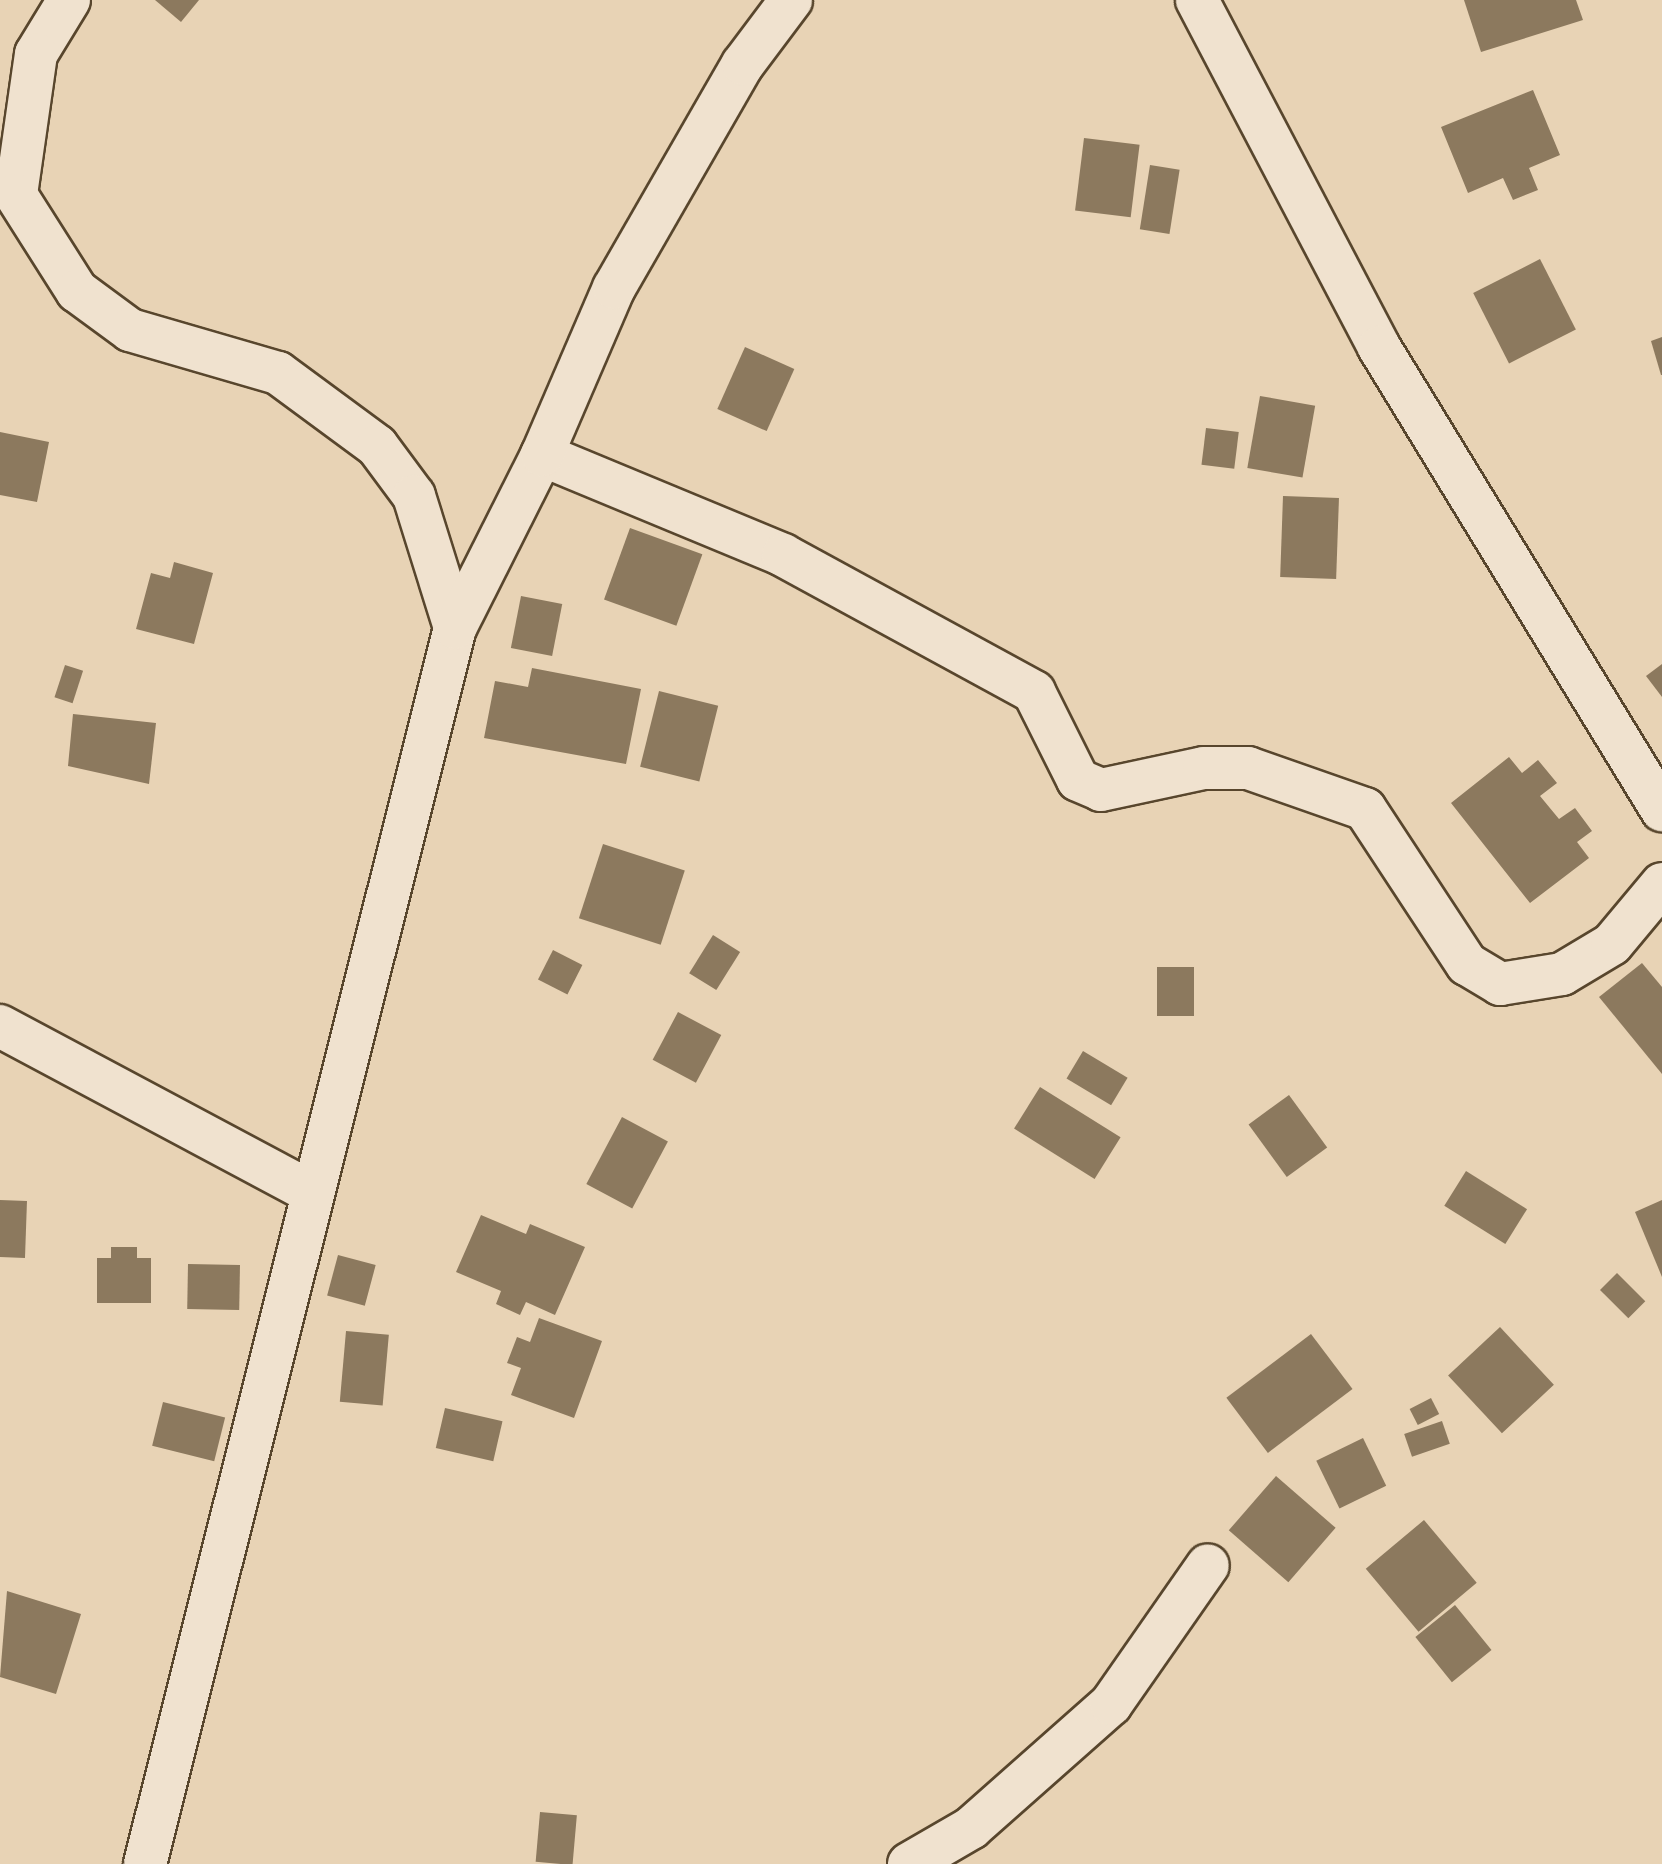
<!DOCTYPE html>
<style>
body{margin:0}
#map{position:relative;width:1662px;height:1864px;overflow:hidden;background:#e8d3b5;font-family:"EB Garamond",serif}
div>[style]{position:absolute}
.building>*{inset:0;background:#8c795e;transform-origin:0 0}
.roads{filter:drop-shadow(2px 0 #58462d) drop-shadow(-2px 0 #58462d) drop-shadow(0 2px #58462d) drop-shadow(0 -2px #58462d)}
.minor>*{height:42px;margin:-21px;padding:0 21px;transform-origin:21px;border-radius:21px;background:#f0e2cf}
span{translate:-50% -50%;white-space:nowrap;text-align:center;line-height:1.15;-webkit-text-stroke:7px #f0e2cf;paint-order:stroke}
</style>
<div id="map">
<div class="building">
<i style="clip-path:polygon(155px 0,199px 0,181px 22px)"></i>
<i style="clip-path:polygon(1464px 0,1576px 0,1583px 20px,1481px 52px)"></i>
<i style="clip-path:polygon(1533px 90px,1560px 155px,1529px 168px,1538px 190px,1513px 200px,1503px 178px,1468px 193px,1441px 127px)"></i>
<i style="left:1084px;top:138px;width:56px;height:73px;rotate:7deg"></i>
<i style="left:1150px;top:165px;width:30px;height:65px;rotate:9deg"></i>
<i style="left:1540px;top:259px;width:79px;height:75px;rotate:63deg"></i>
<i style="clip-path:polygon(1662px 337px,1662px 375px,1661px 375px,1651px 341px)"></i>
<i style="left:745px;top:347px;width:54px;height:68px;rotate:24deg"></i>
<i style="left:1260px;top:396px;width:56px;height:73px;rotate:10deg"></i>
<i style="left:1206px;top:428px;width:33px;height:37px;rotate:7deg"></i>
<i style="clip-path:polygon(0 432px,49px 442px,37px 502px,0 495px)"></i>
<i style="left:1283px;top:496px;width:56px;height:81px;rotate:2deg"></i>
<i style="left:630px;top:528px;width:77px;height:76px;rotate:20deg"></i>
<i style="clip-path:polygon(174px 562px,213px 573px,194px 644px,136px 629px,151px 573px,170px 578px)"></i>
<i style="left:521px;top:596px;width:42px;height:53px;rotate:11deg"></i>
<i style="clip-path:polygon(1662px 664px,1662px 697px,1646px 676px)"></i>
<i style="left:65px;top:665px;width:19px;height:34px;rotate:18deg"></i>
<i style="clip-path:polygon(532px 668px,641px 689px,626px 764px,484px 738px,495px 681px,528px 687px)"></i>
<i style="left:659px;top:691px;width:61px;height:78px;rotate:14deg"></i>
<i style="clip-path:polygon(73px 714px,156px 723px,149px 784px,68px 766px)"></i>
<i style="clip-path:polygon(1509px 757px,1522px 773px,1538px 760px,1557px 783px,1540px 796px,1559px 819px,1575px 808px,1592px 831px,1577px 842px,1589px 858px,1530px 903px,1451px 803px)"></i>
<i style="left:603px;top:844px;width:86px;height:78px;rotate:18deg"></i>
<i style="left:713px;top:935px;width:32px;height:45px;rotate:32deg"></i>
<i style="left:553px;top:950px;width:33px;height:33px;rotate:27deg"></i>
<i style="clip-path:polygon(1642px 963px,1662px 987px,1662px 1074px,1599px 997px)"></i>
<i style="left:1157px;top:967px;width:37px;height:49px"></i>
<i style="left:678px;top:1012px;width:49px;height:54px;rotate:28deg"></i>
<i style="left:1083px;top:1051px;width:52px;height:32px;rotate:31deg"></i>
<i style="left:1040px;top:1087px;width:95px;height:49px;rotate:32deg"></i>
<i style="left:1289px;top:1095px;width:65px;height:50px;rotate:54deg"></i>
<i style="left:622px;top:1117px;width:52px;height:76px;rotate:28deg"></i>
<i style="left:1466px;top:1171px;width:72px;height:41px;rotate:32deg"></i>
<i style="left:0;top:1200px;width:27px;height:57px;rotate:2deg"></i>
<i style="clip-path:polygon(1662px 1200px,1662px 1277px,1635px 1212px)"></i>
<i style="clip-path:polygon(481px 1215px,526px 1234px,530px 1224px,585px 1247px,555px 1315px,526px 1302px,520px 1315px,496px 1304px,501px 1291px,456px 1272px)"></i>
<i style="clip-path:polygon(111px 1247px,137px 1247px,137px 1258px,151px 1258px,151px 1303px,97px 1303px,97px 1258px,111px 1258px)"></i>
<i style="left:338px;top:1255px;width:39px;height:42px;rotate:15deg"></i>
<i style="left:188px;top:1264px;width:52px;height:45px;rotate:1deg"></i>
<i style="left:1617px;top:1273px;width:40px;height:24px;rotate:45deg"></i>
<i style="clip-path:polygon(539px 1318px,602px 1341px,574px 1418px,511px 1395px,521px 1368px,507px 1363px,517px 1337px,530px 1342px)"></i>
<i style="left:1500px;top:1327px;width:79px;height:71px;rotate:47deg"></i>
<i style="left:346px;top:1331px;width:43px;height:71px;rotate:5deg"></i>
<i style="left:1311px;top:1334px;width:69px;height:106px;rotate:53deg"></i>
<i style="left:1431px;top:1398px;width:18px;height:24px;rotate:63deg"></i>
<i style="left:163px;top:1402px;width:64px;height:45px;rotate:14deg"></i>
<i style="left:445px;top:1408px;width:59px;height:41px;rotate:13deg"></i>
<i style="left:1442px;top:1421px;width:24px;height:40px;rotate:71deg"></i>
<i style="left:1363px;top:1438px;width:53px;height:52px;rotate:64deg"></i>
<i style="left:1276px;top:1476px;width:79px;height:72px;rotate:41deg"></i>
<i style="left:1424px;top:1520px;width:82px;height:76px;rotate:50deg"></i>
<i style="clip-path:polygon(7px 1591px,81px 1614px,56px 1694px,0 1677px)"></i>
<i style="left:1455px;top:1605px;width:58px;height:51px;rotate:51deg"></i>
<i style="left:540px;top:1812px;width:37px;height:50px;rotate:5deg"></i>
</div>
<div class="roads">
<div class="minor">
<i style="left:69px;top:0;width:63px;rotate:121.4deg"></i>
<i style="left:36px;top:54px;width:142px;rotate:98.1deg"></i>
<i style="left:16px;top:195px;width:114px;rotate:57.6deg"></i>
<i style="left:77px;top:291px;width:66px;rotate:36.3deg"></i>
<i style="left:130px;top:330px;width:154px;rotate:16.2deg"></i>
<i style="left:278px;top:373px;width:123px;rotate:36.4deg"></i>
<i style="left:377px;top:446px;width:62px;rotate:53.5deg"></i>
<i style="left:414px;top:496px;width:138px;rotate:72.7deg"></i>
<i style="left:1197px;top:0;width:392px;rotate:62.3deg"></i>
<i style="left:1379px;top:347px;width:543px;rotate:58.57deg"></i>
<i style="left:542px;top:455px;width:261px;rotate:22.5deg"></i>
<i style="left:783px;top:555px;width:286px;rotate:28.6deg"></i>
<i style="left:1034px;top:692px;width:98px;rotate:63.4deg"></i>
<i style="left:1078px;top:780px;width:25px;rotate:23deg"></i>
<i style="left:1101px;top:790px;width:105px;rotate:-12.1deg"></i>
<i style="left:1204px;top:768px;width:44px"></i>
<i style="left:1248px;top:768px;width:124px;rotate:19.3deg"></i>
<i style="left:1365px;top:809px;width:186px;rotate:56.7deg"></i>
<i style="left:1467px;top:964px;width:39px;rotate:31deg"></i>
<i style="left:1500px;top:984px;width:63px;rotate:-9.2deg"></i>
<i style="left:1562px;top:974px;width:58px;rotate:-31deg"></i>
<i style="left:1612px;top:944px;width:78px;rotate:-50.2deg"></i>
<i style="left:0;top:1026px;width:350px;rotate:28.1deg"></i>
<i style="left:145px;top:1864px;width:1274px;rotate:-75.92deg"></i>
<i style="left:455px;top:628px;width:194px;rotate:-63.3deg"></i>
<i style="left:542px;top:455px;width:182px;rotate:-66.7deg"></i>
<i style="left:614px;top:288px;width:258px;rotate:-60.1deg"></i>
<i style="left:743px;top:64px;width:80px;rotate:-53.1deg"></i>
<i style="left:909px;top:1864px;width:72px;rotate:-30.1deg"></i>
<i style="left:971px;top:1828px;width:187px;rotate:-41.5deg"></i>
<i style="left:1111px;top:1704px;width:169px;rotate:-55.1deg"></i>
</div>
</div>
</div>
